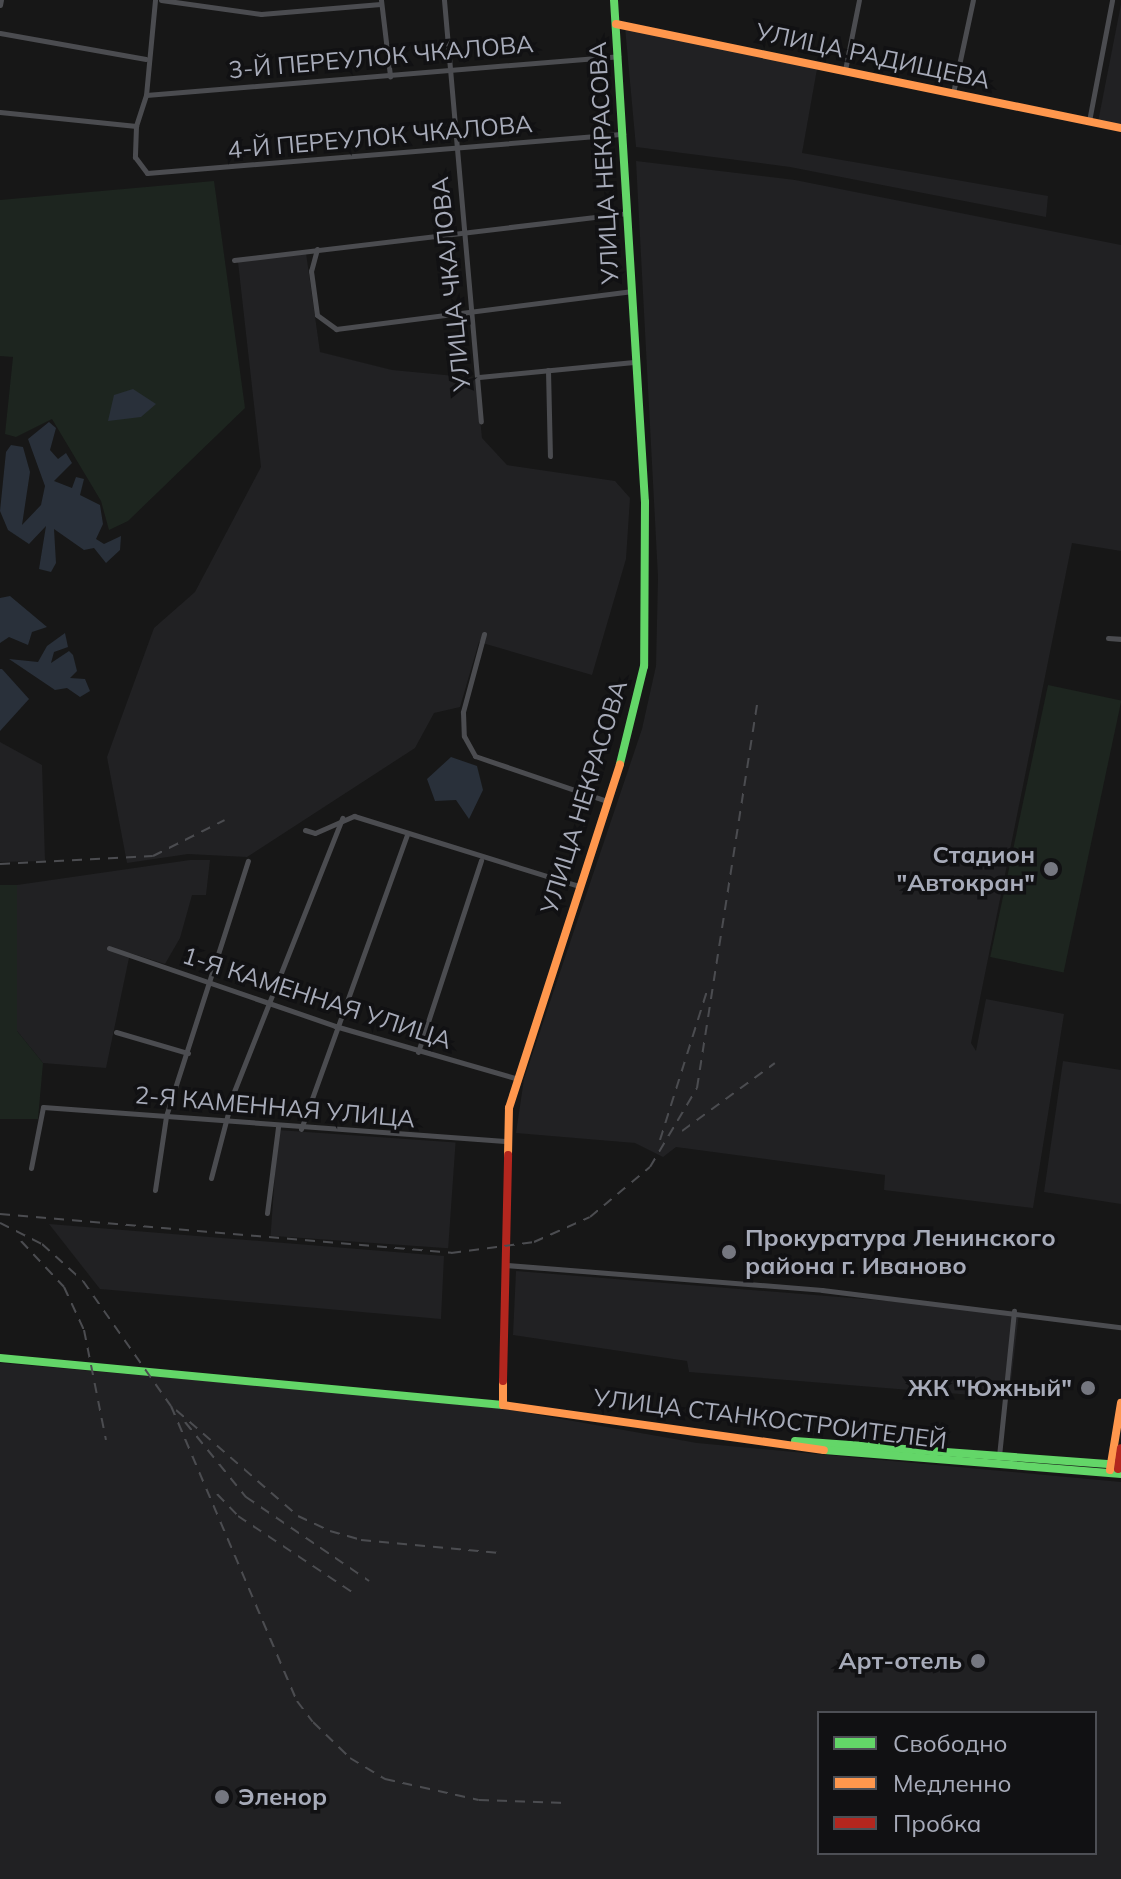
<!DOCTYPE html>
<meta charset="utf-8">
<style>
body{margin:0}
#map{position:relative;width:1121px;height:1879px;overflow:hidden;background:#171717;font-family:Mulish,sans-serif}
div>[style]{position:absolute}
.built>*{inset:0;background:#212123;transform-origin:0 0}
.green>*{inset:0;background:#1d251f;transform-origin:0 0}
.water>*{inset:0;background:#29303a}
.street>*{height:5px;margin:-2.5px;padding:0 2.5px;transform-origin:2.5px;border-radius:2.5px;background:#4b4c50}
.fast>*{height:8px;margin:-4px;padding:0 4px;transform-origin:4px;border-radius:4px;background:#63d668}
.slow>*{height:8px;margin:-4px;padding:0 4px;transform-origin:4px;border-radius:4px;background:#ff974d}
.jam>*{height:8px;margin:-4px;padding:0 4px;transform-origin:4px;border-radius:4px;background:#b3261e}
.rail>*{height:2px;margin-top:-1px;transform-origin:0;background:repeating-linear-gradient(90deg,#4b4c50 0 10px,transparent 0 18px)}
.dots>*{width:22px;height:22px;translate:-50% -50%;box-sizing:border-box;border:4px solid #111113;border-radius:50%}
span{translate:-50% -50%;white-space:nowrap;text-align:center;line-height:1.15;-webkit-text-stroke:7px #111113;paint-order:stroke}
.street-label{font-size:24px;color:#a7abb9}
.poi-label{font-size:24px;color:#a7abb9;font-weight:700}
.right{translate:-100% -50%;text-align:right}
.left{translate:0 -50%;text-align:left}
.legend{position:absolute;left:817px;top:1711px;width:280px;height:144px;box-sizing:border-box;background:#111113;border:2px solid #4d4f55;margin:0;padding:10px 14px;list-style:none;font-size:24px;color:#a7abb9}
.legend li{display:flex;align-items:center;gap:16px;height:40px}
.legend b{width:40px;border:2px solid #4d4f55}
</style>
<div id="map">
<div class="built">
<i style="clip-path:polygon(1121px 4px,1121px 126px,1098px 122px)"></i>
<i style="clip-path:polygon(625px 27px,817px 69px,802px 153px,1048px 196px,1046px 217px,790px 167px,636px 147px)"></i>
<i style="clip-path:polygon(636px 161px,795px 180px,1121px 245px,1121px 551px,1072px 543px,971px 1043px,976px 1051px,986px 999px,1064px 1014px,1033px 1208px,884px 1190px,885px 1175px,676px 1147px,663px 1157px,635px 1143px,516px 1133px,524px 1079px,642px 729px,656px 666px,658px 577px)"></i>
<i style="clip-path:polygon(306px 253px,320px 352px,392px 370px,476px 378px,482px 438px,507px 465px,615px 481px,630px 498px,626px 559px,592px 675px,479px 642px,460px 707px,434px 713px,415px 748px,247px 857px,188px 854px,127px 863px,107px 757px,154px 628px,195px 592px,261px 467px,238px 262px)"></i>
<i style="clip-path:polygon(0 742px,42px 765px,45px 861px,0 862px)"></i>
<i style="clip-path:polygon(190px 860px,210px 860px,206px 895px,192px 895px,180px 938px,165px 964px,130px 953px,106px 1068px,43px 1063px,17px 1031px,17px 885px)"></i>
<i style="clip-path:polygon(1063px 1061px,1121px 1070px,1121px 1204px,1044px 1192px)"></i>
<i style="left:278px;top:1130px;width:178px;height:106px;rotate:4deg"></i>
<i style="clip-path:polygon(49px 1224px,444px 1256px,441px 1319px,100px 1289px)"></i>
<i style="clip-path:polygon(516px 1271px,1012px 1311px,1019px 1313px,1009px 1398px,689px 1372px,687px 1361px,513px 1335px)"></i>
<i style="clip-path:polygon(evenodd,0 1363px,482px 1405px,697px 1443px,1121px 1482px,1121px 1879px,0 1879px,0 1363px,819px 1713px,1095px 1713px,1095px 1853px,819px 1853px,819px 1713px)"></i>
</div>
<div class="green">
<i style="clip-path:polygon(214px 181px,245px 408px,128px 521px,109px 530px,101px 501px,52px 419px,16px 437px,5px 434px,13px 357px,0 356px,0 200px)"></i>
<i style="left:1048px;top:685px;width:75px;height:278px;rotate:12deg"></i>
<i style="clip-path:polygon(17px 885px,17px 1031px,43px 1063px,38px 1119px,0 1119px,0 885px)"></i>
</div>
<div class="water">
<i style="clip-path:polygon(133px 389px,156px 404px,141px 417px,108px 421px,114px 395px)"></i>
<i style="clip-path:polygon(49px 422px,56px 428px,50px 450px,58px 459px,66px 453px,72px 463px,54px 481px,72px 488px,76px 477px,84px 479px,80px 495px,100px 505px,103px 524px,96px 539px,104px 544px,121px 536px,120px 550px,106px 563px,94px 548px,84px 550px,54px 529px,56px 563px,51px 572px,39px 569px,46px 526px,29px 544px,8px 530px,0 511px,6px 452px,11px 445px,23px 447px,30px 472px,22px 525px,41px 505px,45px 486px,28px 439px)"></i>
<i style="clip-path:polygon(10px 596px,47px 627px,32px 632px,28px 645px,9px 637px,0 643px,0 598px)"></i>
<i style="clip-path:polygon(65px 633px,68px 647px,54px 652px,51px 663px,69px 651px,73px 655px,77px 671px,70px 678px,85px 679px,90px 691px,80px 697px,67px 688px,55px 690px,9px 659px,38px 662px,47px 646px)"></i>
<i style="clip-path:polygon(2px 669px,29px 699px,0 731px,0 669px)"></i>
<i style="clip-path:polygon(451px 757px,477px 766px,483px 790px,469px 819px,456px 800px,435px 801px,427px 779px)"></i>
</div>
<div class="street">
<i style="left:155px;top:0;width:95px;rotate:95.4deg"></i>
<i style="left:146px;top:95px;width:33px;rotate:108deg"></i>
<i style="left:136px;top:126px;width:31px;rotate:92deg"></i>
<i style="left:135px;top:157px;width:20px;rotate:53deg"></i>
<i style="left:147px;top:173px;width:478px;rotate:-4.7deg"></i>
<i style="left:161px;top:0;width:101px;rotate:8deg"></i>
<i style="left:261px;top:14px;width:120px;rotate:-4.8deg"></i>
<i style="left:381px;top:0;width:77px;rotate:83.2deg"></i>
<i style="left:444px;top:0;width:423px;rotate:85deg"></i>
<i style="left:0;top:5px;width:5px;rotate:-79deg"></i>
<i style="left:0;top:33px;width:148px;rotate:10.1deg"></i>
<i style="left:845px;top:70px;width:71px;rotate:-78.7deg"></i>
<i style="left:953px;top:93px;width:95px;rotate:-77.9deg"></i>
<i style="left:146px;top:95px;width:474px;rotate:-4.7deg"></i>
<i style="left:0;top:112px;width:137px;rotate:5.9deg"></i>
<i style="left:1089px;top:121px;width:123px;rotate:-79.2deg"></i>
<i style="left:317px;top:249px;width:23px;rotate:105deg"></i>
<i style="left:311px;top:271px;width:44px;rotate:82.2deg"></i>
<i style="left:317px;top:315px;width:24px;rotate:36deg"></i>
<i style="left:336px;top:329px;width:297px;rotate:-7.3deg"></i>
<i style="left:234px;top:260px;width:396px;rotate:-6.8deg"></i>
<i style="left:548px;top:370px;width:86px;rotate:88.7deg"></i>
<i style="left:479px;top:377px;width:158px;rotate:-5.5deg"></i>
<i style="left:484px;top:634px;width:81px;rotate:105.1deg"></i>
<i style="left:463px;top:712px;width:24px;rotate:88deg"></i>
<i style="left:464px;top:736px;width:23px;rotate:61deg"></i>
<i style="left:475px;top:756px;width:139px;rotate:18.8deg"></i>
<i style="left:1108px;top:638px;width:13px;rotate:4deg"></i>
<i style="left:305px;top:830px;width:10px;rotate:17deg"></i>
<i style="left:315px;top:833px;width:43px;rotate:-23.6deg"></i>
<i style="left:354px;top:816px;width:236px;rotate:17.3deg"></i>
<i style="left:109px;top:948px;width:239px;rotate:19deg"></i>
<i style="left:335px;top:1026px;width:187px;rotate:16.1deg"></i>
<i style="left:116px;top:1032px;width:75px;rotate:16.3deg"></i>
<i style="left:418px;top:1052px;width:202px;rotate:-71.8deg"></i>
<i style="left:301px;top:1129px;width:313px;rotate:-70.2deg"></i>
<i style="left:31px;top:1168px;width:62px;rotate:-78.9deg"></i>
<i style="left:43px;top:1107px;width:463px;rotate:4.2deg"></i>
<i style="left:211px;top:1178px;width:87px;rotate:-75.3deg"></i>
<i style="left:233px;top:1094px;width:297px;rotate:-68.4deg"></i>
<i style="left:155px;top:1190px;width:75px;rotate:-81.5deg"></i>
<i style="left:166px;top:1116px;width:268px;rotate:-72.2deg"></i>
<i style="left:267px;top:1213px;width:87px;rotate:-82.7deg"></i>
<i style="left:506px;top:1265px;width:317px;rotate:4.5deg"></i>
<i style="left:822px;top:1290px;width:301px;rotate:7.1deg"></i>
<i style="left:999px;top:1456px;width:146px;rotate:-84.1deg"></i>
</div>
<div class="fast">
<i style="left:614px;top:0;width:503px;rotate:86.47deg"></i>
<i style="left:645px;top:502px;width:164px;rotate:90.3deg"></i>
<i style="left:644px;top:666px;width:101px;rotate:103.8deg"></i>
<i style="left:0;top:1358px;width:505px;rotate:5.34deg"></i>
<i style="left:795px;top:1441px;width:327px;rotate:4.2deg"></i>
<i style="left:824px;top:1450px;width:298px;rotate:4.6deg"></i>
</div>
<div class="slow">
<i style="left:616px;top:24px;width:516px;rotate:11.64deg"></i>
<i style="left:508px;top:1155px;width:47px;rotate:-88.8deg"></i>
<i style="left:509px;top:1108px;width:361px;rotate:-72.1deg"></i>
<i style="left:503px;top:1381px;width:24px;rotate:90deg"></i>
<i style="left:503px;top:1405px;width:324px;rotate:8deg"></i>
<i style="left:1110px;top:1470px;width:68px;rotate:-80.7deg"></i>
</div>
<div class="jam">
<i style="left:503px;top:1381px;width:226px;rotate:-88.7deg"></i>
<i style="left:1118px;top:1469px;width:21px;rotate:-82deg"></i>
</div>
<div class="rail">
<i style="left:0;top:864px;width:153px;rotate:-3deg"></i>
<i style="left:153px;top:856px;width:80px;rotate:-26.6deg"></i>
<i style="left:682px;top:1131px;width:115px;rotate:-36.2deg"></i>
<i style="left:660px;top:1140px;width:159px;rotate:-72.5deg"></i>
<i style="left:0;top:1214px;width:453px;rotate:4.9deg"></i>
<i style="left:451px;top:1253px;width:84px;rotate:-7.5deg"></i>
<i style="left:534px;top:1242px;width:61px;rotate:-24.1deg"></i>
<i style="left:590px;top:1217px;width:78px;rotate:-39.8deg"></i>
<i style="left:650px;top:1167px;width:92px;rotate:-59.3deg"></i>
<i style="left:697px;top:1088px;width:389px;rotate:-81.1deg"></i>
<i style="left:0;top:1223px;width:47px;rotate:26.6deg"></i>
<i style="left:42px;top:1244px;width:55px;rotate:42.1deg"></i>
<i style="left:83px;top:1281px;width:153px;rotate:54.9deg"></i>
<i style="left:171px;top:1406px;width:321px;rotate:66.9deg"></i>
<i style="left:297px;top:1701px;width:26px;rotate:53deg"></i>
<i style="left:313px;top:1722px;width:52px;rotate:44.2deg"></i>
<i style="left:350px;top:1758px;width:41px;rotate:31deg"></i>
<i style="left:385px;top:1779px;width:96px;rotate:12.6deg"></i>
<i style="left:479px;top:1800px;width:87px;rotate:2deg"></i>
<i style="left:21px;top:1241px;width:63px;rotate:46.9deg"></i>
<i style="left:64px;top:1287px;width:47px;rotate:65.1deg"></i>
<i style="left:84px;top:1330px;width:112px;rotate:78.7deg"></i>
<i style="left:176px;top:1410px;width:162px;rotate:41deg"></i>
<i style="left:298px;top:1516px;width:35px;rotate:25deg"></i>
<i style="left:330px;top:1531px;width:32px;rotate:16deg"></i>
<i style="left:361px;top:1540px;width:139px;rotate:5.4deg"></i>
<i style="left:185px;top:1422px;width:97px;rotate:50.9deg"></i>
<i style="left:246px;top:1497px;width:149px;rotate:34.3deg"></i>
<i style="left:217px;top:1494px;width:30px;rotate:46deg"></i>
<i style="left:238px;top:1516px;width:141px;rotate:33.7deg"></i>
</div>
<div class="dots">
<i style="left:1051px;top:869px;background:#757780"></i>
<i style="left:729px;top:1252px;background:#757780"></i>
<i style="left:1088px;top:1388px;background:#757780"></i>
<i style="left:978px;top:1661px;background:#757780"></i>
<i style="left:222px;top:1797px;background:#757780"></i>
</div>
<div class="street-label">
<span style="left:873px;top:56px;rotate:12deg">УЛИЦА РАДИЩЕВА</span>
<span style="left:381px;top:57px;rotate:-5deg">3-Й ПЕРЕУЛОК ЧКАЛОВА</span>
<span style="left:380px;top:137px;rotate:-5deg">4-Й ПЕРЕУЛОК ЧКАЛОВА</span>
<span style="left:604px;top:163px;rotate:-93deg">УЛИЦА НЕКРАСОВА</span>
<span style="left:451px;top:284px;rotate:-96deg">УЛИЦА ЧКАЛОВА</span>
<span style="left:584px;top:797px;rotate:-73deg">УЛИЦА НЕКРАСОВА</span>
<span style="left:317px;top:998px;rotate:18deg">1-Я КАМЕННАЯ УЛИЦА</span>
<span style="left:275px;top:1107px;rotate:5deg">2-Я КАМЕННАЯ УЛИЦА</span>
<span style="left:770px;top:1419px;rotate:7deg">УЛИЦА СТАНКОСТРОИТЕЛЕЙ</span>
</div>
<div class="poi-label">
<span class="right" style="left:1035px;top:869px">Стадион<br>"Автокран"</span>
<span class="left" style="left:745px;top:1252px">Прокуратура Ленинского<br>района г. Иваново</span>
<span class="right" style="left:1072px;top:1388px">ЖК "Южный"</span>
<span class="right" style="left:962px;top:1661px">Арт-отель</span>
<span class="left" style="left:238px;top:1797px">Эленор</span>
</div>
<ul class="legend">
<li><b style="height:10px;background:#63d668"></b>Свободно</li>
<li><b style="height:10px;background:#ff974d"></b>Медленно</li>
<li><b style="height:10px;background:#b3261e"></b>Пробка</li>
</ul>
</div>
